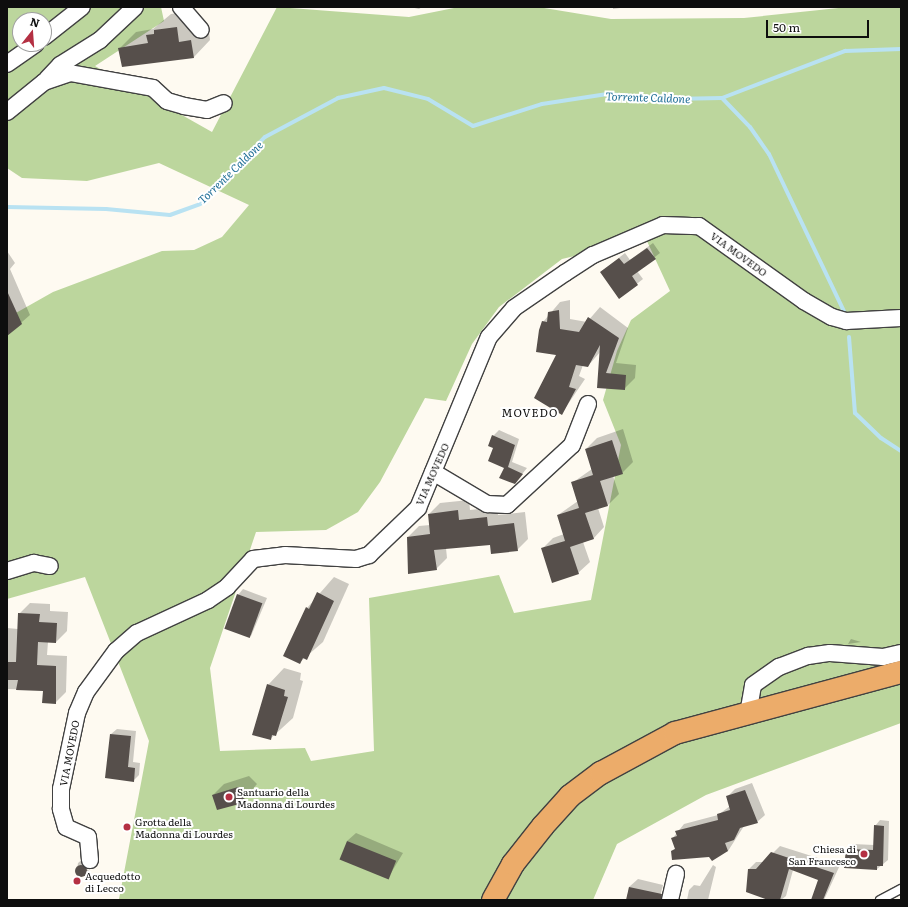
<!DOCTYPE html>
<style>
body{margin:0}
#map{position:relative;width:908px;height:907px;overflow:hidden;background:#fefaf1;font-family:Literata,serif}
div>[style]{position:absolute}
.forest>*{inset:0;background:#bcd69d}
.shadow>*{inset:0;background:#0003}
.stream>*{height:4px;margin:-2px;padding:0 2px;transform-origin:2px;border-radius:2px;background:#b9e2f2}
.building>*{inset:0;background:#564f4b;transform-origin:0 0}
.round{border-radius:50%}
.roads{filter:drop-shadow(1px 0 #414141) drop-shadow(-1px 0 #414141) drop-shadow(0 1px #414141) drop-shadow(0 -1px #414141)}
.service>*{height:8px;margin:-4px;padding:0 4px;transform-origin:4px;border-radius:4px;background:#fff}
.minor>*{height:16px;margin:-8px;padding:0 8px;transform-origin:8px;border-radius:8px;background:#fff}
.trunk>*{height:22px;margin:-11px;padding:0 11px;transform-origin:11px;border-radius:11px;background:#ecac6a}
.dots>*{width:11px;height:11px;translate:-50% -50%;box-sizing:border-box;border:2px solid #fff;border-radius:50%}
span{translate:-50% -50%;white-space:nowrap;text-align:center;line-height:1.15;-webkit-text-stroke:4px #fff;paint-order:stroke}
.street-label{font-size:10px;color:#0e0e0e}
.poi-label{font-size:10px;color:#0e0e0e}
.left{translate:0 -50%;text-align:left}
.right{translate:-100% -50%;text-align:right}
.water-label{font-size:11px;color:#206f97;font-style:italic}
.neighbourhood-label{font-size:11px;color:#0e0e0e;letter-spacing:1px}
.frame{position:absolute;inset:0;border:8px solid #0e0e0e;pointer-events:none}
.north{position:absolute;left:12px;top:12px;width:40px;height:40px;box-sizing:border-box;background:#fff;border:1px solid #9f9f9f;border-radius:50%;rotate:17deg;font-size:11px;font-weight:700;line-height:16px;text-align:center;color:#0e0e0e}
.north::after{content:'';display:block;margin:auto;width:14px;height:18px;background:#b43043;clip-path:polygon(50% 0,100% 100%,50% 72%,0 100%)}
.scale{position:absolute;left:766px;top:20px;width:103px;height:18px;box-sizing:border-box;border:2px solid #0e0e0e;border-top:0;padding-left:5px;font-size:12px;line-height:14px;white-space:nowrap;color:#0e0e0e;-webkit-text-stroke:3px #fff;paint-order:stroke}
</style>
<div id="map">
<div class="forest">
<i style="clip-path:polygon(evenodd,7px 7px,161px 7px,164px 21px,95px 66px,212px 132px,277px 7px,409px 17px,459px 7px,538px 7px,611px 19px,744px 18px,848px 7px,901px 7px,901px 723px,706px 795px,617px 844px,593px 900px,119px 899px,149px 741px,85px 577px,7px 599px,7px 318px,53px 292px,162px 251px,194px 250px,222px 237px,249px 205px,159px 163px,87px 181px,22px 178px,7px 168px,7px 7px,20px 20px,44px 20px,44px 44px,20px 44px,20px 20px,7px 7px,646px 239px,670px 291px,631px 320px,617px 351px,603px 400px,621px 445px,591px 600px,514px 613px,499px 575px,369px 598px,374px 751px,311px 761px,305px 748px,220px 751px,210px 668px,256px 532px,326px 530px,358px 512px,380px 482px,425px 398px,446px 401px,472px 344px,499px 307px,562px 259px,646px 239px)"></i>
</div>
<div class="shadow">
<i style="clip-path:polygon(410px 7px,422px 7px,419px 9px)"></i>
<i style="clip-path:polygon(613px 7px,628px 7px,613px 9px)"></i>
<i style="clip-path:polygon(193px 11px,195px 26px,208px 24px,210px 40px,194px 57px,123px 66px,119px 49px,136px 32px,153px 29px,171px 14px)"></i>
<i style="clip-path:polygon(653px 243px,660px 253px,637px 271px,643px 279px,619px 298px,601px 272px,625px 253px,630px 260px)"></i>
<i style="clip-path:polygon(7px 251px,15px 263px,10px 269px,30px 315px,7px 335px)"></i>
<i style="clip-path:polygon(570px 300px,570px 319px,587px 322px,600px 307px,628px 328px,616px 363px,636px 365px,635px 378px,624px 389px,598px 387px,601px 351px,588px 366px,583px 365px,579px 376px,585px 379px,562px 413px,557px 354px,543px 322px,560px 302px)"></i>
<i style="clip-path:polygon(623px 429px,633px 462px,622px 473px,613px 476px,619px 494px,608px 505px,598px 508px,604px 527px,593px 539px,583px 542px,590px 562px,578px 573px,542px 549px,553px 538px,564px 534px,558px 515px,578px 501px,572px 483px,592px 469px,586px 449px,597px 438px)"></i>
<i style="clip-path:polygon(499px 430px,519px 439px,512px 462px,527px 468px,515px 483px,495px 448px,493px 436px)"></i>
<i style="clip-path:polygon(469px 500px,470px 510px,497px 507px,498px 515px,525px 512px,528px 539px,517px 550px,491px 544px,446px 548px,447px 558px,436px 569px,408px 537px,419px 526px,430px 525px,429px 514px,440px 503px)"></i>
<i style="clip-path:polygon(334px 577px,349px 584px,323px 642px,300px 662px,307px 608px)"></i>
<i style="clip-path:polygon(243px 589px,267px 598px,251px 636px,238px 595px)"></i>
<i style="clip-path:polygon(30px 603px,50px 604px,50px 611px,68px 612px,67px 631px,56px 642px,48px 642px,47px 655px,67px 656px,66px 692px,55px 703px,44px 690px,7px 689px,7px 628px,18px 629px,19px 614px)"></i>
<i style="clip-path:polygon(851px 639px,861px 642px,848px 644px)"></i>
<i style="clip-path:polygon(284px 668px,301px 673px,300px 680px,303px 681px,293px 718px,270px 739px,268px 685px)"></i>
<i style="clip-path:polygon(117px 729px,136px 731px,133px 762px,140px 763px,139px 775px,133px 781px,111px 734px)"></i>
<i style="clip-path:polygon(249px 776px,257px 784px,242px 802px,213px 795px,224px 784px)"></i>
<i style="clip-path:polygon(752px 783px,765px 815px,757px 822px,744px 826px,728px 851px,710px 856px,672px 851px,676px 848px,672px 839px,684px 824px,718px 815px,730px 806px,727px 797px,735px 789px)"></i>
<i style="clip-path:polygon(880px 820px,889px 821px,888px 860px,877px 869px,845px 867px,847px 850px,853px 844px,874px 845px,875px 826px)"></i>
<i style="clip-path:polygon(356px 833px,403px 853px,388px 878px,347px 841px)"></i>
<i style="clip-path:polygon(780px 846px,840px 865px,824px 900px,815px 900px,820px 879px,793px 870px,786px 896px,781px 900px,771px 900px,749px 869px,756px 862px,764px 862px)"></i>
<i style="clip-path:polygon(84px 858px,92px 863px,90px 870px,81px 864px,89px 871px,76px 875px,78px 863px)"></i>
<i style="clip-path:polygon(713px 865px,716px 867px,708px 900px,687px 900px,689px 890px,694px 885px,700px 886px)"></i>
<i style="clip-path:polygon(638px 879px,663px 885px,659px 900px,627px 900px,629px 887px)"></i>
</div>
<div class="stream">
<i style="left:722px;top:98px;width:40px;rotate:46deg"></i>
<i style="left:750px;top:127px;width:33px;rotate:55deg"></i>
<i style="left:769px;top:154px;width:174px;rotate:64.5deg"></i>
<i style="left:7px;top:207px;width:99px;rotate:1.2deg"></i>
<i style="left:106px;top:209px;width:64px;rotate:5.4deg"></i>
<i style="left:170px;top:215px;width:32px;rotate:-20deg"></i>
<i style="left:200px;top:204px;width:93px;rotate:-45.9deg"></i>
<i style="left:265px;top:137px;width:83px;rotate:-28.1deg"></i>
<i style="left:338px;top:98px;width:47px;rotate:-12.3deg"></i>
<i style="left:384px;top:88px;width:45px;rotate:14deg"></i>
<i style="left:428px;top:99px;width:52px;rotate:31deg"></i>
<i style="left:473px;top:126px;width:72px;rotate:-17.7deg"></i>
<i style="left:542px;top:104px;width:66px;rotate:-8.7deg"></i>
<i style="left:607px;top:94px;width:64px;rotate:4.5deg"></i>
<i style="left:671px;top:99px;width:51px;rotate:-1.1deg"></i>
<i style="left:722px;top:98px;width:132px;rotate:-20.9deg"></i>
<i style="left:845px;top:51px;width:56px;rotate:-2deg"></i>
<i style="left:849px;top:337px;width:76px;rotate:85.5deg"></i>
<i style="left:855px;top:413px;width:36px;rotate:44deg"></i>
<i style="left:881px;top:438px;width:24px;rotate:33deg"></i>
</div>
<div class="building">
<i style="clip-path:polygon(177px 27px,179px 42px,191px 40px,194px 58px,122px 67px,118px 48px,148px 43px,146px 35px,154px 34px,154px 30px)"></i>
<i style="clip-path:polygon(647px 248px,656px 259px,632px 276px,638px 285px,619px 299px,600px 272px,619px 258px,624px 264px)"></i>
<i style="clip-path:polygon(7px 291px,22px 324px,7px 336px)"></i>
<i style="clip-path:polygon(559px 310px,560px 329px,579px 332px,588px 317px,619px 338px,606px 373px,626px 375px,625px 390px,597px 388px,600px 345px,588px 367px,576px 365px,569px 387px,576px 389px,562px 415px,534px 398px,556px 355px,536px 352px,539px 330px,542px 321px,547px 322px,548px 312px)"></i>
<i style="clip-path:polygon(492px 435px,515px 445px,508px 467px,523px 474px,515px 484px,499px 478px,504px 468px,488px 461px,493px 448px,488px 446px)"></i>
<i style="clip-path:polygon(612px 440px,623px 474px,600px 481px,608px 506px,585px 513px,594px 539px,570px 547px,579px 574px,552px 583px,541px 548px,565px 541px,557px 515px,579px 508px,571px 482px,593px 475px,585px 449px)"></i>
<i style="clip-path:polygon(458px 510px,459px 520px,487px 517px,488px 526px,514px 523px,518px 551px,491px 554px,490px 545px,434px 550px,437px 570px,408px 574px,407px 537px,430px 534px,428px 514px)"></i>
<i style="clip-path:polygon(317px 592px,334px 601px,307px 660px,303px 658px,300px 664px,283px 656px,306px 607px,309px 609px)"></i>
<i style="left:237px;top:594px;width:27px;height:37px;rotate:20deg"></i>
<i style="clip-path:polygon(18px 613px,40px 614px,39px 622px,57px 623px,56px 643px,38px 642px,37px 665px,56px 666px,56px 704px,42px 703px,43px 691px,16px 690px,18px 680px,7px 680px,7px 662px,16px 662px)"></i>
<i style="clip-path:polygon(267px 684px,285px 690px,284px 696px,288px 697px,276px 736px,272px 735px,271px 740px,252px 735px)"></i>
<i style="clip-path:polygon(110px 734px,131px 736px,128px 767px,135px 768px,134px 782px,105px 778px)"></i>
<i style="clip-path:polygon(238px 787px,245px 791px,243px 803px,217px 810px,212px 795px)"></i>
<i style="clip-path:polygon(745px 790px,758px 823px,740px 828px,734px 840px,725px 843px,728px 851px,712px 861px,709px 857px,672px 860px,671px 851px,675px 849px,671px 838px,677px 836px,675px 831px,718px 820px,717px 814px,730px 810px,726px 796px)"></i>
<i style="clip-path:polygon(874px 825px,884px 826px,883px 866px,877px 866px,877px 870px,844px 868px,846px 849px,873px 850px)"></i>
<i style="left:347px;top:841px;width:53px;height:20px;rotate:22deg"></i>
<i style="clip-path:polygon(771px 852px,834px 873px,823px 900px,811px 900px,818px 880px,789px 869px,780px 900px,768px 900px,746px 892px,748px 869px,756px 869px)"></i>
<i class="round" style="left:75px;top:865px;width:12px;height:12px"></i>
<i style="clip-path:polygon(629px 887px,662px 894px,661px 900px,626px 900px)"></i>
</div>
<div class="roads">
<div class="service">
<i style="left:880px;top:900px;width:24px;rotate:-28deg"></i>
</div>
<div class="minor">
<i style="left:181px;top:7px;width:30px;rotate:49deg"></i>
<i style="left:44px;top:37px;width:48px;rotate:-38.3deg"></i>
<i style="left:7px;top:64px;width:35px;rotate:-35deg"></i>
<i style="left:47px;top:79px;width:19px;rotate:-47deg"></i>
<i style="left:60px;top:65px;width:47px;rotate:-32deg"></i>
<i style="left:100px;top:40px;width:48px;rotate:-43.3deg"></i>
<i style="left:7px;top:112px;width:48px;rotate:-39deg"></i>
<i style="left:44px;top:82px;width:28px;rotate:-19deg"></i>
<i style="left:70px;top:73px;width:84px;rotate:10.2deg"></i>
<i style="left:153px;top:88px;width:19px;rotate:43deg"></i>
<i style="left:167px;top:101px;width:18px;rotate:16deg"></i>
<i style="left:184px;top:106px;width:23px;rotate:10deg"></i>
<i style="left:207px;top:110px;width:18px;rotate:-22deg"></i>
<i style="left:433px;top:472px;width:63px;rotate:30.7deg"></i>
<i style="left:487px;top:504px;width:20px;rotate:3deg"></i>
<i style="left:507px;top:505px;width:88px;rotate:-42.7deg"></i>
<i style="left:572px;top:445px;width:44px;rotate:-68.7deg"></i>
<i style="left:7px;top:571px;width:28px;rotate:-17deg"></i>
<i style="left:34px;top:563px;width:16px;rotate:11deg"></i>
<i style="left:748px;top:714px;width:29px;rotate:-80deg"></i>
<i style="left:753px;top:685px;width:32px;rotate:-35deg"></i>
<i style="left:779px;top:667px;width:31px;rotate:-21deg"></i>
<i style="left:808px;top:656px;width:22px;rotate:-8deg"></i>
<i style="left:830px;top:653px;width:53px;rotate:4.3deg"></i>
<i style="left:883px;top:657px;width:18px;rotate:-13deg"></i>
<i style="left:90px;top:860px;width:23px;rotate:-95deg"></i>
<i style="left:88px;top:837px;width:24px;rotate:-156deg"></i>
<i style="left:66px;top:827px;width:19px;rotate:-106deg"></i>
<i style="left:61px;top:809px;width:20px;rotate:-90deg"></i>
<i style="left:61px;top:789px;width:78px;rotate:-78.1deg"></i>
<i style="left:77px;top:713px;width:23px;rotate:-67deg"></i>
<i style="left:86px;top:692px;width:51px;rotate:-53.8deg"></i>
<i style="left:116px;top:651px;width:28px;rotate:-41deg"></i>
<i style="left:137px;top:633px;width:78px;rotate:-24.9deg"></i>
<i style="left:208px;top:600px;width:23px;rotate:-34deg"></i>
<i style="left:227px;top:587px;width:38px;rotate:-47deg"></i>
<i style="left:253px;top:559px;width:32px;rotate:-7deg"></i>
<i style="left:285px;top:555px;width:71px;rotate:3.2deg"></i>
<i style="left:356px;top:559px;width:14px;rotate:-17deg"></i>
<i style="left:369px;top:555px;width:68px;rotate:-43.8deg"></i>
<i style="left:418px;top:508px;width:185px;rotate:-67.5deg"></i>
<i style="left:489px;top:337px;width:38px;rotate:-49deg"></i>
<i style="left:514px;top:308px;width:62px;rotate:-34.5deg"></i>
<i style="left:565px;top:273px;width:33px;rotate:-33deg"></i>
<i style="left:593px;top:255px;width:76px;rotate:-23.2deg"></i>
<i style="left:663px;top:225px;width:36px;rotate:2deg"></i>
<i style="left:699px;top:226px;width:129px;rotate:35.5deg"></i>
<i style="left:804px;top:301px;width:32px;rotate:30deg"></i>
<i style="left:832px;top:317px;width:15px;rotate:16deg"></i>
<i style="left:846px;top:321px;width:55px;rotate:-3.1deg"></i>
<i style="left:670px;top:900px;width:27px;rotate:-77deg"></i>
</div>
<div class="trunk">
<i style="left:493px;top:900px;width:41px;rotate:-60.9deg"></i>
<i style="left:513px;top:864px;width:48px;rotate:-51.7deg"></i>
<i style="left:543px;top:826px;width:40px;rotate:-48deg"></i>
<i style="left:570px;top:796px;width:39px;rotate:-37deg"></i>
<i style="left:601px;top:773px;width:84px;rotate:-28.4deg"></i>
<i style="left:675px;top:733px;width:234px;rotate:-15.1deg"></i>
</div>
</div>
<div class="dots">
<i style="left:229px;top:797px;background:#b43043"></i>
<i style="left:127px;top:827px;background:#b43043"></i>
<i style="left:864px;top:854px;background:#b43043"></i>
<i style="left:77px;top:881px;background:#b43043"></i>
</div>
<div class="street-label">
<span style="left:739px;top:254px;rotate:36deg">VIA MOVEDO</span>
<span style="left:432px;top:474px;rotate:-66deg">VIA MOVEDO</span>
<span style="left:69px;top:753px;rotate:-79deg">VIA MOVEDO</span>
</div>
<div class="poi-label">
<span class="left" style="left:237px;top:797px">Santuario della<br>Madonna di Lourdes</span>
<span class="left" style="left:135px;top:827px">Grotta della<br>Madonna di Lourdes</span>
<span class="right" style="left:856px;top:854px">Chiesa di<br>San Francesco</span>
<span class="left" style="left:85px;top:881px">Acquedotto<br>di Lecco</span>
</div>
<div class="water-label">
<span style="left:648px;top:97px;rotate:2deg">Torrente Caldone</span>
<span style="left:230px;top:172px;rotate:-44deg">Torrente Caldone</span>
</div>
<div class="neighbourhood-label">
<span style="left:530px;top:412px">MOVEDO</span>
</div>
<div class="frame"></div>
<div class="north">N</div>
<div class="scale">50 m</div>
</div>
